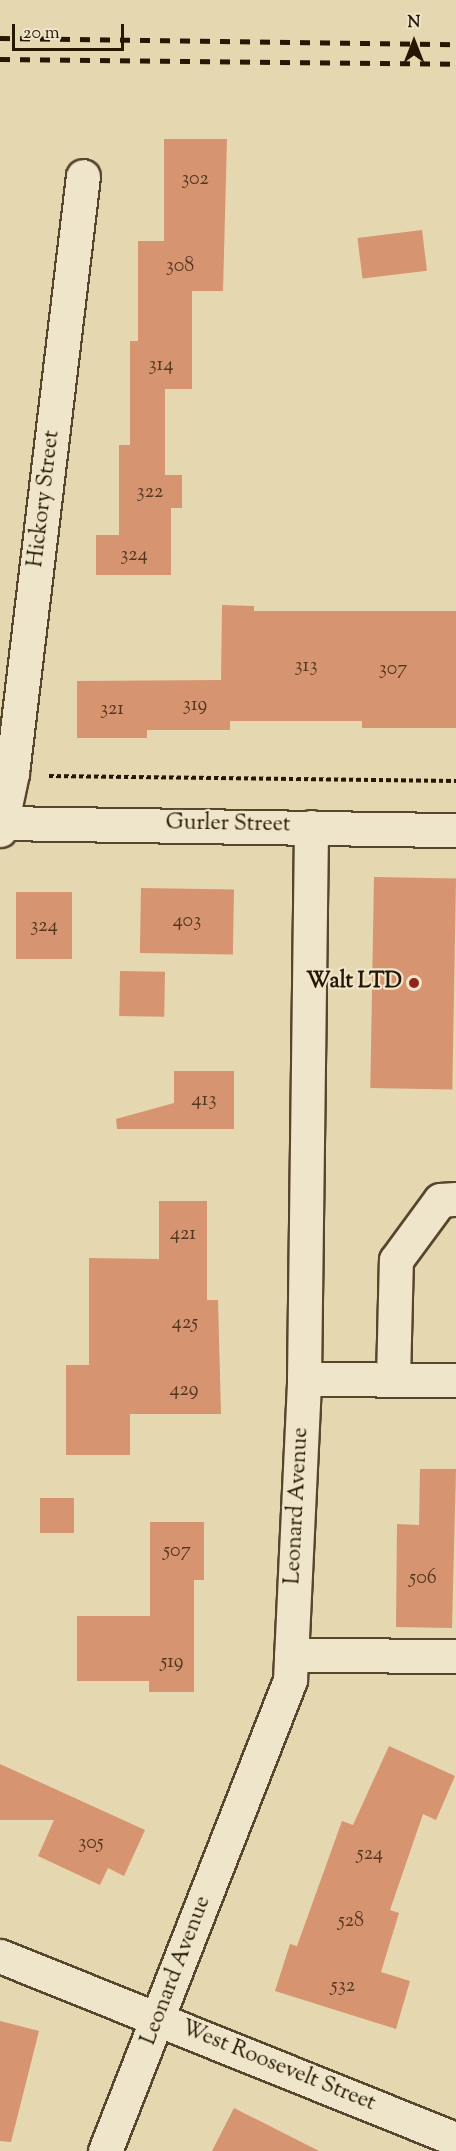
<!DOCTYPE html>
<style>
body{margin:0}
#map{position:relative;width:456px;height:2151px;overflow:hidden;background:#e5d7af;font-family:"Sorts Mill Goudy",serif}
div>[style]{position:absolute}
.building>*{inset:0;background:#d69471;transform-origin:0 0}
.path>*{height:4px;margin-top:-2px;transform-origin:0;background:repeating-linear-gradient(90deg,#261602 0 4.5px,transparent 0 7.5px)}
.roads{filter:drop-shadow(2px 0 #56462d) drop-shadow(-2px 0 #56462d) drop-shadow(0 2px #56462d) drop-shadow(0 -2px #56462d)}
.minor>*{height:33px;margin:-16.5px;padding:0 16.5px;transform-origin:16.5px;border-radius:16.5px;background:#eee5cb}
.rail>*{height:4.5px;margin-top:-2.25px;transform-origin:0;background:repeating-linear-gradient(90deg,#261602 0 10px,transparent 0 20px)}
.dots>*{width:16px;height:16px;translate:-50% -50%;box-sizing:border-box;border:3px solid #eee5cb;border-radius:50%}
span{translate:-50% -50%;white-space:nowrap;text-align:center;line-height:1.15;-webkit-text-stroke:4.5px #eee5cb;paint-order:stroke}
.number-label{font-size:20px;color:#52361e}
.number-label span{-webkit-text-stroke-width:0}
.street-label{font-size:22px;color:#261602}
.poi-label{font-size:22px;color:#261602;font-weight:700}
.right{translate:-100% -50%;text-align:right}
.north{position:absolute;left:384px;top:12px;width:60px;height:60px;-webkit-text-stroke:4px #eee5cb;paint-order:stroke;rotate:0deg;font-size:16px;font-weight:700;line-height:24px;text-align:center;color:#261602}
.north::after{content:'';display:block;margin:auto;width:21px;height:27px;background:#261602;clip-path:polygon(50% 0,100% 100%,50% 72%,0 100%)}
.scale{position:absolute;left:12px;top:24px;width:112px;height:27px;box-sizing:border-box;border:3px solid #261602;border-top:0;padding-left:8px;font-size:18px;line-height:21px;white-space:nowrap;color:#261602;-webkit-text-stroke:4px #eee5cb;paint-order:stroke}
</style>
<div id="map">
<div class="building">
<i style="clip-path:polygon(164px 139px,227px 139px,223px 291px,192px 291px,192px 389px,165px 389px,165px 475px,182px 475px,182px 508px,171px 508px,171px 575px,96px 575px,96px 535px,119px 535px,119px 445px,130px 445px,130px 341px,138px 341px,138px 241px,164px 241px)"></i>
<i style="left:422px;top:230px;width:41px;height:65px;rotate:83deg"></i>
<i style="clip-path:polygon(222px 605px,254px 606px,254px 611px,456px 611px,456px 728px,362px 728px,362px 721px,230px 721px,230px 730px,147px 730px,147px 738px,77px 738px,77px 681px,221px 680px)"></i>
<i style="left:374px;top:877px;width:82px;height:211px;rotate:1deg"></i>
<i style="left:141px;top:888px;width:93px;height:65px;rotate:1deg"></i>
<i style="left:16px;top:892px;width:56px;height:67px"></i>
<i style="left:120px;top:971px;width:45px;height:45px;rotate:1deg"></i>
<i style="clip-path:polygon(174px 1071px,234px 1071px,234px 1129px,117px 1129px,116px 1119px,174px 1103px)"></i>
<i style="clip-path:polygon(159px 1201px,207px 1201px,207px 1300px,218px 1300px,221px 1414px,130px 1414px,130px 1455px,66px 1455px,66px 1365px,89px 1365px,89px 1258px,159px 1259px)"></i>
<i style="clip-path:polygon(420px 1469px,456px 1469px,452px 1628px,396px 1627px,397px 1524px,419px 1525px)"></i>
<i style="left:40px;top:1498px;width:34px;height:35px"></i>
<i style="clip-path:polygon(150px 1522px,204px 1522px,204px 1580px,194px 1580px,194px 1692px,149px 1692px,149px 1681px,77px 1681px,77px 1616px,150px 1616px)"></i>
<i style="clip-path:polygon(389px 1746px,455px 1776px,436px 1820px,423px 1814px,390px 1910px,399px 1913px,381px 1972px,410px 1981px,396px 2029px,275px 1991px,290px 1944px,297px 1946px,342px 1821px,353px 1825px)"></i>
<i style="clip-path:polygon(0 1764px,145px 1830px,124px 1876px,108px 1868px,100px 1885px,38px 1856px,54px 1820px,0 1820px)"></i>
<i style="clip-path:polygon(0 2021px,39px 2031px,11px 2142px,0 2141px)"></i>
<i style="clip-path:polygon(234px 2108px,319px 2151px,212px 2151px)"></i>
</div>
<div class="path">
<i style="left:49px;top:776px;width:407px;rotate:0.7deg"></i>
</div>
<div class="roads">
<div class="minor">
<i style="left:0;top:823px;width:456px;rotate:0.9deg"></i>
<i style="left:0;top:830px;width:58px;rotate:-78.1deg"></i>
<i style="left:12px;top:773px;width:601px;rotate:-83.22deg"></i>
<i style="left:304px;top:1379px;width:152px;rotate:0.4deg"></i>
<i style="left:393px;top:1379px;width:119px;rotate:-88.6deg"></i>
<i style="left:396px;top:1260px;width:74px;rotate:-53.7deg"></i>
<i style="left:440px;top:1200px;width:16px;rotate:-4deg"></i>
<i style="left:291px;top:1655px;width:165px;rotate:0.3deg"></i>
<i style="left:0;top:1956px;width:491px;rotate:21.9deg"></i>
<i style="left:105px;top:2151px;width:506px;rotate:-68.56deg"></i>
<i style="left:290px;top:1680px;width:301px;rotate:-87.3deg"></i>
<i style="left:304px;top:1379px;width:552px;rotate:-89.27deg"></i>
</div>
</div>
<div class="rail">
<i style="left:0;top:38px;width:456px;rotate:0.8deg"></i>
<i style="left:0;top:59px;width:456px;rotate:0.6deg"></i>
</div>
<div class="dots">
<i style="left:414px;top:983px;background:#8f2418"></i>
</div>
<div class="number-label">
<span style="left:195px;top:179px">302</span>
<span style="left:180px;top:266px">308</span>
<span style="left:161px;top:365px">314</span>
<span style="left:150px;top:492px">322</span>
<span style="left:134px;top:555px">324</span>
<span style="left:306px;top:666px">313</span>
<span style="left:393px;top:669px">307</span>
<span style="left:195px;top:705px">319</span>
<span style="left:112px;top:709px">321</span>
<span style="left:187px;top:921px">403</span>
<span style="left:44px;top:926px">324</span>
<span style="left:204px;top:1100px">413</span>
<span style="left:183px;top:1234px">421</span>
<span style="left:185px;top:1323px">425</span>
<span style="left:184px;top:1390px">429</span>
<span style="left:177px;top:1551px">507</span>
<span style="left:423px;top:1578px">506</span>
<span style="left:172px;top:1662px">519</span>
<span style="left:91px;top:1843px">305</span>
<span style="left:370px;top:1854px">524</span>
<span style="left:351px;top:1921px">528</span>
<span style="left:343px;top:1986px">532</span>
</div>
<div class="street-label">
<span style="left:45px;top:499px;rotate:-83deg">Hickory Street</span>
<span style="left:228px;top:825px;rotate:1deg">Gurler Street</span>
<span style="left:298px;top:1506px;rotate:-87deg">Leonard Avenue</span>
<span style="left:177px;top:1971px;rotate:-69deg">Leonard Avenue</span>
<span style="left:278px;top:2067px;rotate:22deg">West Roosevelt Street</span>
</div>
<div class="poi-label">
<span class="right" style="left:402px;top:983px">Walt LTD</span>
</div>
<div class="north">N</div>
<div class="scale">20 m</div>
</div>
